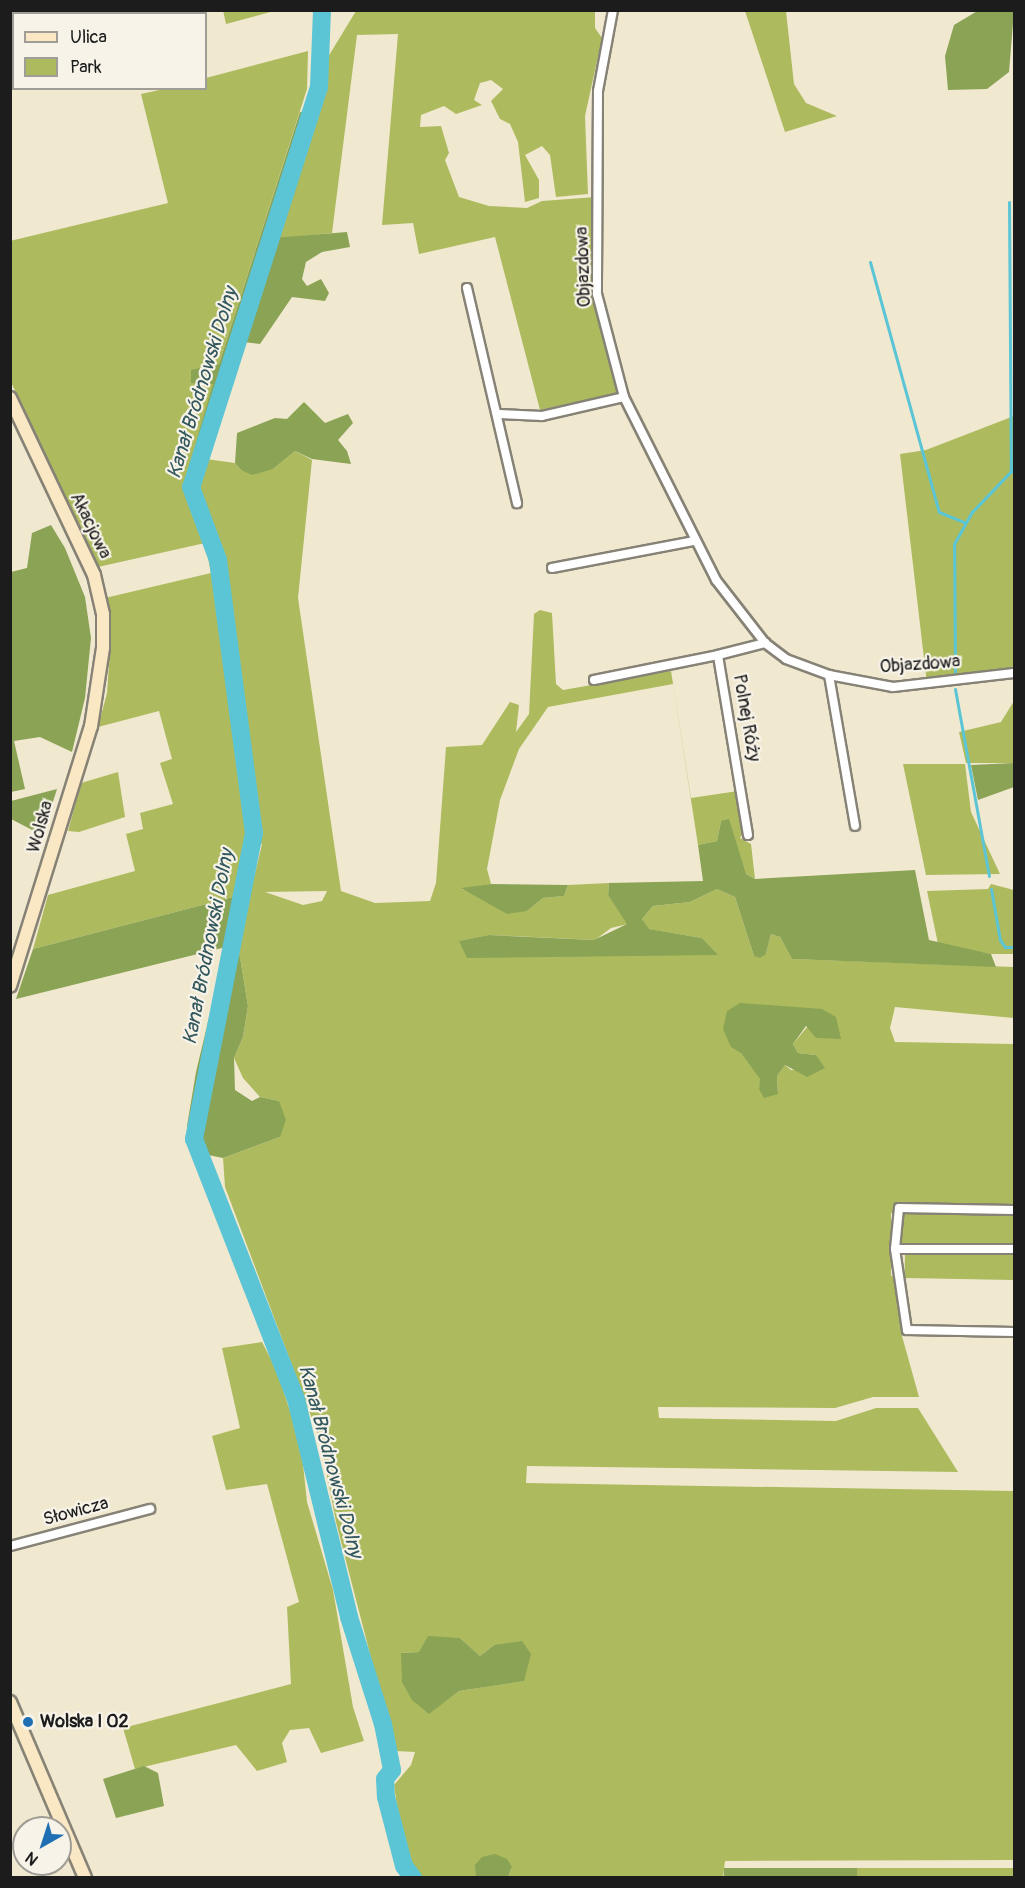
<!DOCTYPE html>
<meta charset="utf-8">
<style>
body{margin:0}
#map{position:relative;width:1025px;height:1888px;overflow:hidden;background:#f1e8d0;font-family:Pangolin,sans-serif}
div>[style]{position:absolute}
.green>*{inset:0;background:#adbb5e;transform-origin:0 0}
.forest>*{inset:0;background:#8aa355;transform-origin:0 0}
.stream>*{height:3px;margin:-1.5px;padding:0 1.5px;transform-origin:1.5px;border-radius:1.5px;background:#5bc5d6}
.river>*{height:18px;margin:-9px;padding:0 9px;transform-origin:9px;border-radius:9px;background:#5bc5d6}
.roads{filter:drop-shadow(2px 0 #868276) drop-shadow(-2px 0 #868276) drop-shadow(0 2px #868276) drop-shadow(0 -2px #868276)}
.street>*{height:8px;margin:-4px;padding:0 4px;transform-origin:4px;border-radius:4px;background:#fff}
.secondary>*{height:12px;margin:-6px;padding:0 6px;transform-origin:6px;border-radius:6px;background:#fae7c3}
.dots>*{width:16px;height:16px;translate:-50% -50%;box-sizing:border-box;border:3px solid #f7f3e8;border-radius:50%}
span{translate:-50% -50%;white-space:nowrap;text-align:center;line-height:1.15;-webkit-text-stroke:4.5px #f7f3e8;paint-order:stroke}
.street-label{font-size:18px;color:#1c1c1c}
.poi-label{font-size:18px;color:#1c1c1c;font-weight:700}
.left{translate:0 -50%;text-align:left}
.water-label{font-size:20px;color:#32575d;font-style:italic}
.frame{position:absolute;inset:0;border:12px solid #1c1c1c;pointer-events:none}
.legend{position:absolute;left:12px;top:12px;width:195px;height:78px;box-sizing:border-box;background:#f7f3e8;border:2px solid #9f9d96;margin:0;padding:8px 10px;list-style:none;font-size:18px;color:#1c1c1c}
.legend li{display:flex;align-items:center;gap:12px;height:30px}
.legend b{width:30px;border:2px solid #9f9d96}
.north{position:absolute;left:12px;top:1816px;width:60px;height:60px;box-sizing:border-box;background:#f7f3e8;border:2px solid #9f9d96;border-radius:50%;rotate:219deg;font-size:16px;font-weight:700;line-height:24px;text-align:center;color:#1c1c1c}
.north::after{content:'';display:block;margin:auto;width:21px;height:27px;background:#1f6fb2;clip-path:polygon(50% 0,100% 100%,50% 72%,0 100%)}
</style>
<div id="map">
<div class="green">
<i style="clip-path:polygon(223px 10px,274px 10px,274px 11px,226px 24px)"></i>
<i style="clip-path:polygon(356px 11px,595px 11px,595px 28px,602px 38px,585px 116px,588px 194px,556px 197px,550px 155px,542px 146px,525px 155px,539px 180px,539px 198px,525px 202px,518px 142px,510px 124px,500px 119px,491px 101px,503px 89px,491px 80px,480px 83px,474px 100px,482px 105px,456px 114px,444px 106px,421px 115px,420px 127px,441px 126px,449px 153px,445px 160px,459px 197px,489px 206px,527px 208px,542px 201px,596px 197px,595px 304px,617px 393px,540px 410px,495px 237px,419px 254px,413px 223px,382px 225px,398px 34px,357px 35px,332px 233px,273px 239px,316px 112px,328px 57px)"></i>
<i style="clip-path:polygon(745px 11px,786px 11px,794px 84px,806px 103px,837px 116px,785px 132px)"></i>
<i style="clip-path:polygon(evenodd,308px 51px,307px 89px,219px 364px,191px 371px,214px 383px,187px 472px,200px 477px,206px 459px,235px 463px,241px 470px,273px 469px,295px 451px,312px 460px,298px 598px,341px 891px,375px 903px,430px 901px,436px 883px,446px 747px,482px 745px,510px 702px,519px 705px,516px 732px,529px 714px,534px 614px,540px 610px,552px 613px,556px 684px,563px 690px,671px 671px,691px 798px,738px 791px,744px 831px,740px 838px,751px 844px,755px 879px,746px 874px,721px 821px,717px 841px,698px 845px,673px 684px,548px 707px,519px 749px,500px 800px,487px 869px,491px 884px,462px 889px,527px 911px,543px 898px,564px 896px,568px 885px,609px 883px,608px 895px,628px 924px,611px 928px,595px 940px,490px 935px,460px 941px,717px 955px,702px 938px,648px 929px,642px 919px,653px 906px,690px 902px,717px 889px,735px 897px,754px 956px,766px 954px,771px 934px,780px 937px,792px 959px,1014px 967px,1014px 1018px,895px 1007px,890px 1028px,895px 1042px,1014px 1044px,1014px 1206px,898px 1205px,896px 1213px,891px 1213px,891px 1276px,897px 1277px,902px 1336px,919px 1397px,873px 1397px,835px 1408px,658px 1407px,659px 1418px,836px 1421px,876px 1408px,918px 1408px,958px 1472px,527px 1466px,526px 1483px,1014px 1491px,1014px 1860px,725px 1861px,723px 1878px,508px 1877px,512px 1867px,478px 1877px,419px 1877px,410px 1866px,400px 1827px,394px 1785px,411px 1765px,415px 1752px,395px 1751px,336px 1522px,320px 1440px,225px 1187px,223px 1158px,280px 1137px,279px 1101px,260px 1097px,243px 1078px,234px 1058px,243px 1037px,248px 1006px,238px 945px,262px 844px,247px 843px,237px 896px,33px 949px,48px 895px,135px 871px,126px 834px,143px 829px,140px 813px,173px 804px,160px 763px,172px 759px,159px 711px,98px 727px,107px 693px,111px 635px,105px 598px,211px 573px,205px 543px,98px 567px,11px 382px,10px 241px,168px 203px,141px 94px,164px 89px,206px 88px,206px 78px,308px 51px,327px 891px,322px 901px,303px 905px,265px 892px,327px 891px,308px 51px,822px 1009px,793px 1044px,798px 1053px,816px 1055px,824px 1069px,791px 1070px,785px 1065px,777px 1076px,778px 1094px,759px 1089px,761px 1079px,741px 1053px,822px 1009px,308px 51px,460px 1638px,480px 1656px,494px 1645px,523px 1681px,459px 1691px,429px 1713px,401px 1653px,419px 1652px,460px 1638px)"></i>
<i style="clip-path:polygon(1014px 416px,1014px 669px,957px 674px,927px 684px,900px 454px,926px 450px)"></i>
<i style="clip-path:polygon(1014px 701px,1014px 763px,966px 763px,959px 732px,1001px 722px)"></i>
<i style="clip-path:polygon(903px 764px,965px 764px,971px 812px,1000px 874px,926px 875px)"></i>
<i style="clip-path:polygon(118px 772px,125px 817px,79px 832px,68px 831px,81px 783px)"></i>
<i style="clip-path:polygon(991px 884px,1014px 890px,1014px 954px,991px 954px,938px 944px,927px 891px,988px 889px)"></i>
<i style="left:902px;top:1213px;width:112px;height:30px;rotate:1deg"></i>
<i style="left:905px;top:1252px;width:109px;height:26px;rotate:1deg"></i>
<i style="clip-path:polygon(262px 1342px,277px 1371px,301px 1445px,307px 1502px,333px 1590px,353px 1707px,364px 1741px,321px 1753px,309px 1728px,290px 1730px,282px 1743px,287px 1762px,257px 1771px,236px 1745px,135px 1769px,123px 1728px,291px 1684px,287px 1607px,299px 1602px,267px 1484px,226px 1490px,212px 1436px,240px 1428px,222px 1348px)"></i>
<i style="left:857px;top:1868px;width:157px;height:9px"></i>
</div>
<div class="forest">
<i style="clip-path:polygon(979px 10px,1014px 11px,1009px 72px,987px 89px,948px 90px,945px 56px,954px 25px)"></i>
<i style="clip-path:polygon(10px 11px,63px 11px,64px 13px,14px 14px,11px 28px)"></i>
<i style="clip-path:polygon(316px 111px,273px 238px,347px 232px,350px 247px,322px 252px,306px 262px,302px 279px,307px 286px,321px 279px,329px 293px,325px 301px,292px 297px,260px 344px,243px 342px,200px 477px,187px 472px,213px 384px,191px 383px,191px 370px,219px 364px,300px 112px)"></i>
<i style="clip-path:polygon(304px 402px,325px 423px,348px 414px,353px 423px,338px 440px,347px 451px,351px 464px,312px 459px,295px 451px,273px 469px,252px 475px,241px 470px,235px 463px,237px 433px,275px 418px,287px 419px)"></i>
<i style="clip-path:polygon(51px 525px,65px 548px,85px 597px,91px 638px,85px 698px,72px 752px,40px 737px,14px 741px,25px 789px,11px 792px,11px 572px,27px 568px,32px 533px)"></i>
<i style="clip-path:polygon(1014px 763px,1014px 787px,978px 800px,971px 765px)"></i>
<i style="clip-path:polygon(57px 789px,44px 830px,36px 832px,11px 819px,11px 801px)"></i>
<i style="clip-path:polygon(729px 819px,746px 874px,755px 879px,915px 870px,929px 940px,991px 954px,996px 967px,792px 959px,780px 937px,771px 934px,766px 954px,760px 958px,754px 956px,735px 897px,717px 889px,690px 902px,653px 906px,642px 919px,649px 929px,702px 938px,718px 955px,467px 958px,459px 941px,489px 935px,594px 940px,627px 924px,608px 895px,609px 883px,703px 881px,698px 845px,717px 841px,721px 821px)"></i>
<i style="clip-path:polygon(491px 884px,568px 885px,564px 896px,543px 898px,527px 911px,507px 914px,461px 888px)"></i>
<i style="clip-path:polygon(237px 896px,226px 946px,238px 945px,248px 1006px,243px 1037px,234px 1058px,235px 1090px,252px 1101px,260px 1097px,279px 1101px,286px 1120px,280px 1137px,223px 1158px,193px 1152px,187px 1126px,196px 1072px,226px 947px,16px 999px,33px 949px)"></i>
<i style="clip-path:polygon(740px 1003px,822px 1009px,836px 1017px,841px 1039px,816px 1038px,806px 1026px,793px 1044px,798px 1053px,816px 1055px,825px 1068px,807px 1077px,785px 1065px,777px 1076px,778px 1094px,764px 1098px,759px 1089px,760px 1079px,741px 1053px,731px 1047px,723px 1029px,727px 1011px)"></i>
<i style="clip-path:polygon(428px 1636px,460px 1638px,480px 1656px,494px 1645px,522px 1641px,531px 1654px,524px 1681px,459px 1691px,429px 1714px,412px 1700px,402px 1682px,401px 1653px,419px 1652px)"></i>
<i style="clip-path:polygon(144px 1766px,158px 1773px,164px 1806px,116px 1818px,103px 1779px)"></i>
<i style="clip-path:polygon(495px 1854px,507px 1859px,512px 1867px,508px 1877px,476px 1876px,475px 1865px,482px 1857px)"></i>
<i style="left:724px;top:1868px;width:133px;height:9px"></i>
</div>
<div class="stream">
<i style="left:1009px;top:202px;width:270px;rotate:89.6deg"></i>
<i style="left:870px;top:262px;width:259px;rotate:74.6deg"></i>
<i style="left:939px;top:512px;width:27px;rotate:22deg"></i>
<i style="left:955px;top:672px;width:128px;rotate:-90.4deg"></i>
<i style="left:954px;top:544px;width:37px;rotate:-61deg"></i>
<i style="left:972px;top:512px;width:61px;rotate:-46.3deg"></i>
<i style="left:955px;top:689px;width:190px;rotate:79.7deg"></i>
<i style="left:991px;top:889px;width:52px;rotate:80deg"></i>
<i style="left:1000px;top:940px;width:9px;rotate:54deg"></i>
<i style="left:1005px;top:947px;width:9px"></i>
</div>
<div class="river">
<i style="left:322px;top:10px;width:77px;rotate:92.2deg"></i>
<i style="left:319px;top:87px;width:420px;rotate:107.7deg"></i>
<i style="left:191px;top:487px;width:78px;rotate:69.7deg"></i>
<i style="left:218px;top:560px;width:275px;rotate:82.5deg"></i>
<i style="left:254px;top:833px;width:312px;rotate:101.1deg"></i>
<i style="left:194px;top:1139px;width:279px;rotate:68.6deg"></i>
<i style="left:296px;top:1399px;width:224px;rotate:76.3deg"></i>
<i style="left:349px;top:1617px;width:112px;rotate:72.4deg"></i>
<i style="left:383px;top:1724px;width:47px;rotate:78.9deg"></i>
<i style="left:392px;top:1770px;width:11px;rotate:128deg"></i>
<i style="left:385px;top:1779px;width:18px;rotate:87deg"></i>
<i style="left:386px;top:1797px;width:71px;rotate:75.4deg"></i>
<i style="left:404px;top:1866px;width:15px;rotate:53deg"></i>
</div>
<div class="roads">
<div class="street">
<i style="left:613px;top:10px;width:82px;rotate:100.5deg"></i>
<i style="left:598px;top:91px;width:203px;rotate:90.3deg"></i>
<i style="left:597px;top:294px;width:106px;rotate:75.3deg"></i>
<i style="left:624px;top:397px;width:205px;rotate:63.3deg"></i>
<i style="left:716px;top:580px;width:80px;rotate:52.1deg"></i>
<i style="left:765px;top:643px;width:26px;rotate:37deg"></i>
<i style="left:786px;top:659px;width:46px;rotate:20.4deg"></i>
<i style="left:829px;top:675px;width:65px;rotate:10.6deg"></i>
<i style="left:893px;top:687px;width:122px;rotate:-6.6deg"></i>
<i style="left:86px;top:14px;width:13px;rotate:-18deg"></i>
<i style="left:10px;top:32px;width:4px;rotate:-14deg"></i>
<i style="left:467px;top:288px;width:221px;rotate:76.9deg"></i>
<i style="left:499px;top:414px;width:43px;rotate:2.7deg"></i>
<i style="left:542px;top:416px;width:84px;rotate:-13deg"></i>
<i style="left:552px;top:568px;width:145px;rotate:-10.8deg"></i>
<i style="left:829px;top:675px;width:153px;rotate:80.2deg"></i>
<i style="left:594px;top:680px;width:126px;rotate:-11.4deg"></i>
<i style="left:748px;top:835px;width:182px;rotate:-99.5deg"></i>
<i style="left:718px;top:655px;width:49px;rotate:-14.3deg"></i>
<i style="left:1014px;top:1210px;width:115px;rotate:-179deg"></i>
<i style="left:899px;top:1208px;width:41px;rotate:95.6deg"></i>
<i style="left:895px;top:1249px;width:82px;rotate:81.6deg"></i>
<i style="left:907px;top:1330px;width:107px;rotate:1.1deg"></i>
<i style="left:895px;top:1249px;width:119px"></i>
<i style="left:10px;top:1546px;width:145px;rotate:-14.8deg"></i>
</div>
<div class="secondary">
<i style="left:10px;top:398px;width:196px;rotate:64.6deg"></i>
<i style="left:94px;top:575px;width:40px;rotate:77deg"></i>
<i style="left:103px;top:614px;width:34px;rotate:90deg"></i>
<i style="left:103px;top:648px;width:79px;rotate:98.7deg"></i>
<i style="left:91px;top:726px;width:272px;rotate:107.3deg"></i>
<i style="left:10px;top:1702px;width:191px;rotate:66.9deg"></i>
</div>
</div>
<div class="dots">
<i style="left:28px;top:1722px;background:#1f6fb2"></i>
</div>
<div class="street-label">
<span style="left:584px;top:267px;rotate:-92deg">Objazdowa</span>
<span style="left:90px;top:526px;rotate:64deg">Akacjowa</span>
<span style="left:920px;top:665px;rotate:-4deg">Objazdowa</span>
<span style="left:746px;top:718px;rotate:80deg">Polnej Róży</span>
<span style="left:41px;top:827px;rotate:-74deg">Wolska</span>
<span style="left:76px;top:1512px;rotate:-15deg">Słowicza</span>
</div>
<div class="poi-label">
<span class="left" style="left:40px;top:1722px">Wolska I 02</span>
</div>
<div class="water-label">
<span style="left:202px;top:383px;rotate:-73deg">Kanał Bródnowski Dolny</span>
<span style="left:208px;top:947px;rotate:-79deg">Kanał Bródnowski Dolny</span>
<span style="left:331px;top:1461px;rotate:75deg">Kanał Bródnowski Dolny</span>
</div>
<div class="frame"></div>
<ul class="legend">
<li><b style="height:8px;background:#fae7c3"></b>Ulica</li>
<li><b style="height:16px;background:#adbb5e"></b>Park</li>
</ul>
<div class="north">N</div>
</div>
